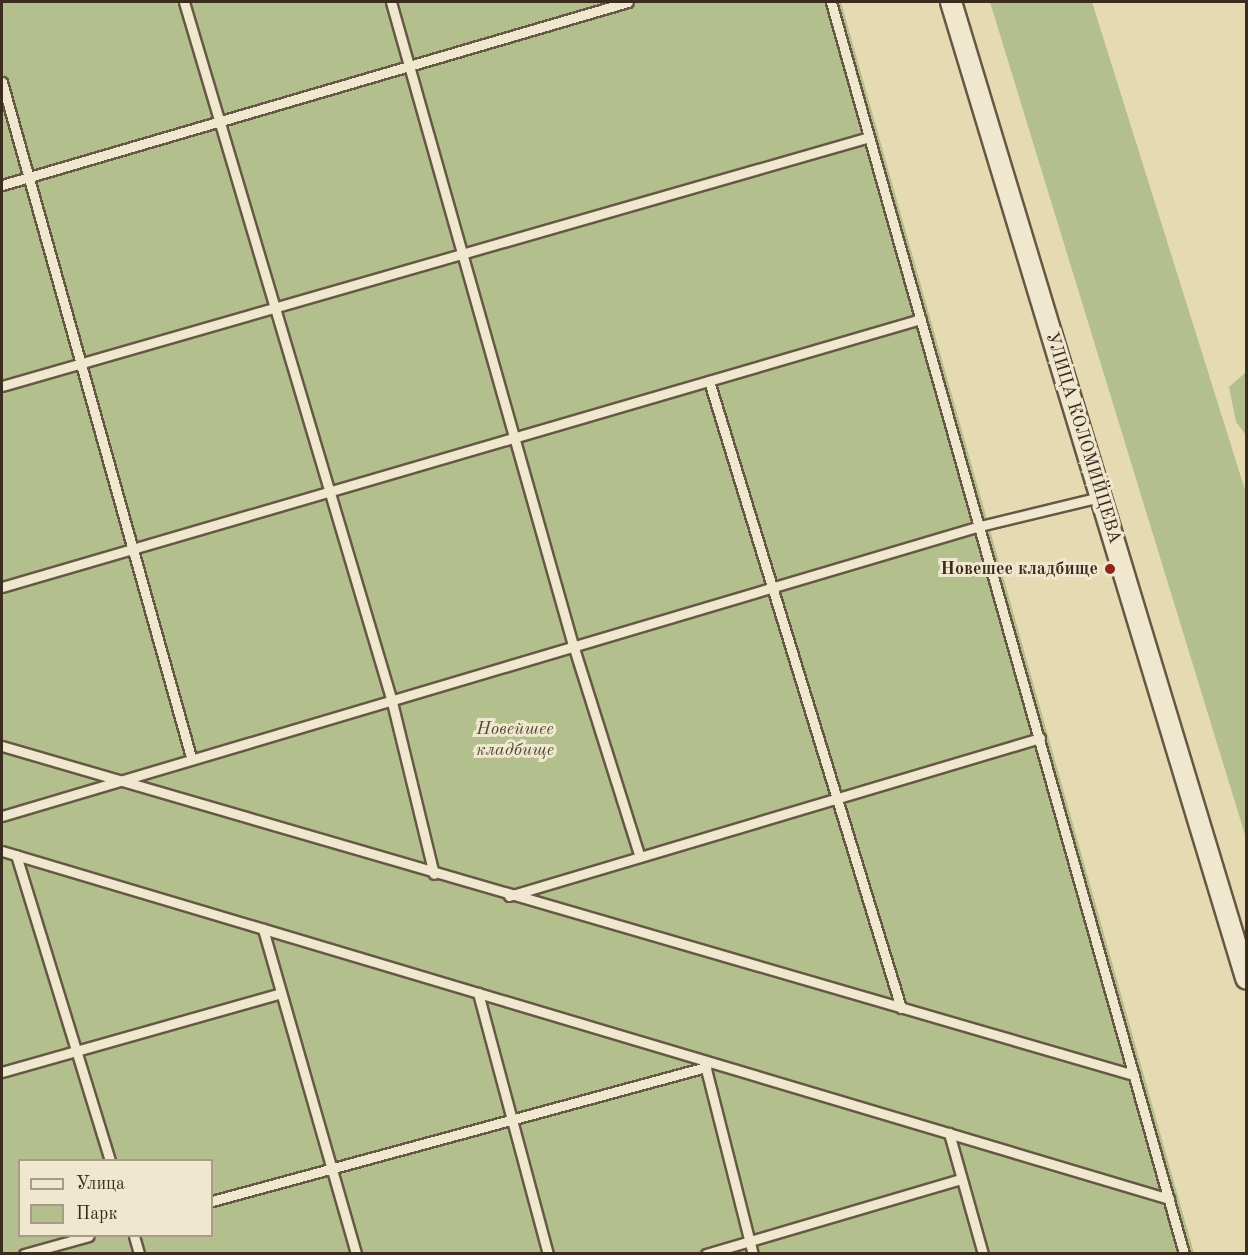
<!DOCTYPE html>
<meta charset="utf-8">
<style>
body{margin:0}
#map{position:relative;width:1248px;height:1255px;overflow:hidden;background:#e6dab3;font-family:"Old Standard TT",serif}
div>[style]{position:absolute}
.green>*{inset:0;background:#b3c08e}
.roads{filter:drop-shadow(2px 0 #665844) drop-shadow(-2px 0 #665844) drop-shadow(0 2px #665844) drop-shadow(0 -2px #665844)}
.service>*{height:9px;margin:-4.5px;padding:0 4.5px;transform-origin:4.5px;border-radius:4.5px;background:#efe7ce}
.minor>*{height:20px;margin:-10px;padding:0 10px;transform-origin:10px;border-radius:10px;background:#efe7ce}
.dots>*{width:16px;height:16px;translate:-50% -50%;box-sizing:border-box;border:3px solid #efe7ce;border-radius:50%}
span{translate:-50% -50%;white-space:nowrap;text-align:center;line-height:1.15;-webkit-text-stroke:6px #efe7ce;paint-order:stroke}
.street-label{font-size:18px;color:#3b2c1f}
.poi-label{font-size:18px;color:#3b2c1f;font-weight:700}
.right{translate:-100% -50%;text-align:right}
.park-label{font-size:18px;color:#534a35;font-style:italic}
.frame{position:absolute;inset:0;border:3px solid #3b2c1f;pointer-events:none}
.legend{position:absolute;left:18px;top:1159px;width:195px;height:78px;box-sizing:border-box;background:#efe7ce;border:2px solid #a79c88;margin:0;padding:8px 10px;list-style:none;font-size:18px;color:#3b2c1f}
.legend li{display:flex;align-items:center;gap:12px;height:30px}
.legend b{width:30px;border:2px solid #a79c88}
</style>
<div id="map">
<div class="green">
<i style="clip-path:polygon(evenodd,2px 2px,841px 2px,1194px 1253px,2px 1254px,2px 2px,20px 1160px,212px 1160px,212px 1236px,20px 1236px,20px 1160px)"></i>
<i style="clip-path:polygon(990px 2px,1092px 2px,1246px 493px,1246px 838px)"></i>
<i style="clip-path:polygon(1246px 372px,1246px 435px,1236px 422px,1229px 387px)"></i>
</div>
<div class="roads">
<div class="service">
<i style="left:184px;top:2px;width:726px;rotate:73.44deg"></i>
<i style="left:391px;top:698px;width:181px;rotate:76.3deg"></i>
<i style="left:391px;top:2px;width:668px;rotate:74.2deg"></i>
<i style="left:573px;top:645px;width:222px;rotate:72.5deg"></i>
<i style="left:831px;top:2px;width:1301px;rotate:74.25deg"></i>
<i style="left:2px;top:82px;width:701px;rotate:74.36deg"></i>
<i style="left:2px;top:185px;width:652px;rotate:-16.3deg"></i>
<i style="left:709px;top:381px;width:656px;rotate:72.97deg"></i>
<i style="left:2px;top:386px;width:902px;rotate:-16.02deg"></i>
<i style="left:2px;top:587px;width:957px;rotate:-16.26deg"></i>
<i style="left:2px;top:746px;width:1179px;rotate:16.21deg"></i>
<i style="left:2px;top:816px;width:1020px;rotate:-16.52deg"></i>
<i style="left:980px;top:526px;width:123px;rotate:-13.6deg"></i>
<i style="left:2px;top:851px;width:1218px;rotate:16.6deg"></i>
<i style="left:16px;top:855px;width:319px;rotate:72.9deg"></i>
<i style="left:509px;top:896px;width:554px;rotate:-16.57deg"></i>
<i style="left:263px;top:929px;width:338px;rotate:74deg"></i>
<i style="left:478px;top:993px;width:270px;rotate:75deg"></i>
<i style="left:704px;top:1061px;width:199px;rotate:75.8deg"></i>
<i style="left:2px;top:1072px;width:290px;rotate:-15.8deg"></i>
<i style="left:949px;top:1133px;width:126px;rotate:74.3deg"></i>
<i style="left:212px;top:1201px;width:512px;rotate:-15.18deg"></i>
<i style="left:134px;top:1236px;width:19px;rotate:74deg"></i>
<i style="left:24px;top:1254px;width:67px;rotate:-15.5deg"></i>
<i style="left:706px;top:1254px;width:266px;rotate:-16.4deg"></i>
</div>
<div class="minor">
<i style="left:951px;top:2px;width:1020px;rotate:73.18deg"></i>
</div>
</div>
<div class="dots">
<i style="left:1110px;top:569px;background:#8f2418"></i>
</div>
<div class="street-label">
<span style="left:1083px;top:438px;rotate:73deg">УЛИЦА КОЛОМИЙЦЕВА</span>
</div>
<div class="poi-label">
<span class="right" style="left:1098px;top:569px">Новешее кладбище</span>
</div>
<div class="park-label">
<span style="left:515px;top:740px">Новейшее<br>кладбище</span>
</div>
<div class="frame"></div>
<ul class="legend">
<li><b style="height:8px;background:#efe7ce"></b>Улица</li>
<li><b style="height:16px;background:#b3c08e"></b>Парк</li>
</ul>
</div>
